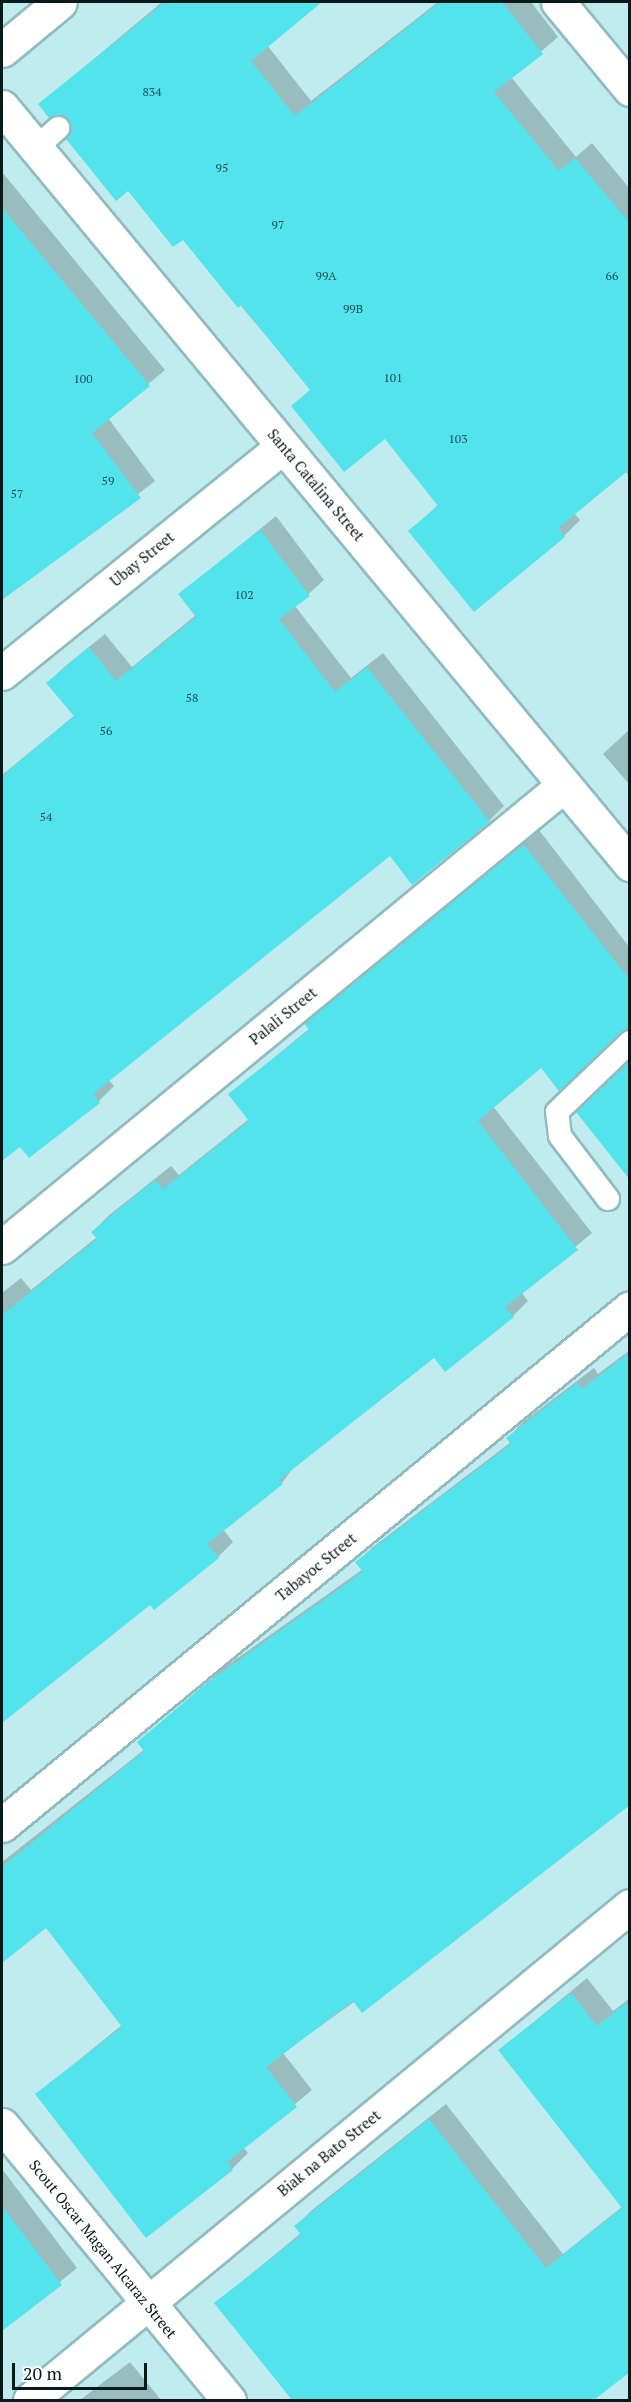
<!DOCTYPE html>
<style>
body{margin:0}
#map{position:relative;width:631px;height:2402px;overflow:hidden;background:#c0ecef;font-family:"PT Serif",serif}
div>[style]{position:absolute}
.shadow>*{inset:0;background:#0003}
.building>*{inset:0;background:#53e3ed}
.roads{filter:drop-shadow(2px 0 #91bcbf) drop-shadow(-2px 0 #91bcbf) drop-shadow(0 2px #91bcbf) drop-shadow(0 -2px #91bcbf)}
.service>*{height:22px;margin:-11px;padding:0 11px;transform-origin:11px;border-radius:11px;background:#fff}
.minor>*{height:33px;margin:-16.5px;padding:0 16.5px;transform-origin:16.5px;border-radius:16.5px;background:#fff}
.tertiary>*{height:33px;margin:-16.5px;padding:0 16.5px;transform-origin:16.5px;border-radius:16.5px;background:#fff}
.secondary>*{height:33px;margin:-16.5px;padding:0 16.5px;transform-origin:16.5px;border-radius:16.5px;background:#fff}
span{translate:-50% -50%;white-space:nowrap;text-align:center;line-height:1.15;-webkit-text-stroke:5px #fff;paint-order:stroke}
.number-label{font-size:12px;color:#1c4c50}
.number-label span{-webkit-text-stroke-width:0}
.street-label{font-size:15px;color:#091a1b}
.frame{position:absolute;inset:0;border:3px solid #091a1b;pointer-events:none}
.scale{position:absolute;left:12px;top:2363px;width:135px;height:27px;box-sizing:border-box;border:3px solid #091a1b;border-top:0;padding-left:8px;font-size:18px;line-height:21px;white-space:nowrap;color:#091a1b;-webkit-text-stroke:4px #fff;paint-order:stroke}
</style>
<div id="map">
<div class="shadow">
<i style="clip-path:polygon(162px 2px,317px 2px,267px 45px,311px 101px,438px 2px,531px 2px,558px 37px,511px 77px,576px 157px,592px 143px,630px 189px,630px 477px,625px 471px,574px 513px,580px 520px,564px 536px,474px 610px,410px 531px,439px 504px,385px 437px,293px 406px,311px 389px,183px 237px,128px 189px,70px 118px,40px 104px)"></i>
<i style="clip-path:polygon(2px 172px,165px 370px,108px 418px,155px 481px,2px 599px)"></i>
<i style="clip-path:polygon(276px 516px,324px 580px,295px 606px,351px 678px,383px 653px,504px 806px,489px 821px,390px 854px,109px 1080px,114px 1086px,99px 1101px,29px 1156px,20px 1145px,2px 1159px,2px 775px,75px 715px,48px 683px,63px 668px,105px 634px,132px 667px,196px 615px,180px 594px)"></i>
<i style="clip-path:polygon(630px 729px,630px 785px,603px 754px)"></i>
<i style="clip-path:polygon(539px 830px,630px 948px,630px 1028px,541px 1066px,492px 1105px,592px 1233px,521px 1292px,528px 1301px,513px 1316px,434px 1356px,295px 1465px,282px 1483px,223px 1529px,233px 1542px,218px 1557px,150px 1603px,2px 1722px,2px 1293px,21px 1278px,31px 1290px,97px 1237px,93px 1232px,108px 1216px,171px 1166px,179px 1175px,249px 1119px,230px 1094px,310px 1028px,306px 1023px,321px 1008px)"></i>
<i style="clip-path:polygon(630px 1350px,630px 1803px,283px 2053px,312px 2090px,243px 2147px,248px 2153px,232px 2169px,146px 2236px,37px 2094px,122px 2025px,47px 1926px,2px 1961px,2px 1862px,145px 1749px,139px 1742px,225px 1667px,363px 1569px,357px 1562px,373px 1547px,511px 1442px,508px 1438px,523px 1422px,594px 1368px,598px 1374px)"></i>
<i style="clip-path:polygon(587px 1978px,613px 2011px,630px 1998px,630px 2371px,592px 2400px,293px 2400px,216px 2303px,301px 2233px,296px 2226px,312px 2210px,446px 2104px,563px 2254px,623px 2206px,500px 2050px)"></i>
<i style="clip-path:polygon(2px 2169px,77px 2268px,2px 2329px)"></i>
<i style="clip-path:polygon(130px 2362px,161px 2400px,80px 2400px)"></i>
</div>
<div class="building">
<i style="clip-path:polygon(165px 2px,322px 2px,251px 61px,295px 116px,440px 2px,502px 2px,543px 54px,494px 92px,559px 171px,575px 158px,630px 223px,630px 469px,558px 528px,565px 537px,474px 612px,408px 531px,438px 506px,385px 439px,344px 472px,291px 406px,310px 390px,241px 305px,238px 308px,183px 240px,173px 247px,128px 191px,116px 201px,66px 139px,68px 119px,49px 118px,38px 104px)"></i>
<i style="clip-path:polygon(2px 208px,150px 386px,92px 433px,141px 498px,2px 600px)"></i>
<i style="clip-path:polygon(260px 530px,310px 596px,279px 619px,335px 692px,367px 667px,490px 822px,412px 885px,390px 856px,93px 1094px,100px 1103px,29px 1158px,20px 1147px,2px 1161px,2px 776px,74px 716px,46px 683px,89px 647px,116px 681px,196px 617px,178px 594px)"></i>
<i style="clip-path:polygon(523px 844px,630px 980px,630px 1029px,559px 1091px,541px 1068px,478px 1121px,578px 1250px,505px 1307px,514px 1317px,445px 1372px,434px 1358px,279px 1480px,283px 1484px,207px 1544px,219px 1558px,154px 1610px,150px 1605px,2px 1723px,2px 1315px,97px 1239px,91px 1232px,155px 1180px,163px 1189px,249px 1121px,228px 1094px,309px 1030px,304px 1023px)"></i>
<i style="clip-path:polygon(630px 1061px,630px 1180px,576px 1112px)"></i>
<i style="clip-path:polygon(630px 1352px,630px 1805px,362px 2013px,353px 2001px,266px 2067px,297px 2107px,227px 2162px,233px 2170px,146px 2238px,35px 2094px,122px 2027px,46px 1928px,2px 1963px,2px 1867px,144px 1751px,137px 1742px,208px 1682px,363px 1572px,355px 1562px,511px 1444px,506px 1438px,577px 1383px,582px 1389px)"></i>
<i style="clip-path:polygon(571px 1993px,597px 2026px,630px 2000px,630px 2372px,594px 2400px,292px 2400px,214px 2303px,301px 2235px,294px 2226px,429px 2119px,546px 2268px,622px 2208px,498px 2050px)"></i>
<i style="clip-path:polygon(2px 2206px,62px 2285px,2px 2331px)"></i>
</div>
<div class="roads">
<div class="service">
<i style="left:36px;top:148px;width:30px;rotate:-42deg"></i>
<i style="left:608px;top:1199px;width:79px;rotate:-127.3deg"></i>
<i style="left:560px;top:1136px;width:24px;rotate:-97deg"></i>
<i style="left:557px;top:1112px;width:101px;rotate:-43.8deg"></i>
</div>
<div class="minor">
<i style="left:558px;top:2px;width:113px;rotate:50.4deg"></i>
<i style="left:2px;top:107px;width:984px;rotate:50.32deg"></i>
<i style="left:2px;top:673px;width:361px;rotate:-38.9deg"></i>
<i style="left:2px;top:1247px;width:728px;rotate:-39.42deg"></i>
<i style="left:2px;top:1825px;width:813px;rotate:-39.46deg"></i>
<i style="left:30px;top:2400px;width:777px;rotate:-39.47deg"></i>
</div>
<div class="tertiary">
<i style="left:2px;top:2125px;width:357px;rotate:50.5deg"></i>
</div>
<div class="secondary">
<i style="left:2px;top:50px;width:75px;rotate:-39.6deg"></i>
</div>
</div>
<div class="number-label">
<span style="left:152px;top:92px">834</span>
<span style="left:222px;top:168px">95</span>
<span style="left:278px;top:225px">97</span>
<span style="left:326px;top:276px">99A</span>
<span style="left:612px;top:276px">66</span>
<span style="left:353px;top:309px">99B</span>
<span style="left:393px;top:378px">101</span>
<span style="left:83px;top:379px">100</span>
<span style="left:458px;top:439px">103</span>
<span style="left:108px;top:481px">59</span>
<span style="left:17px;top:494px">57</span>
<span style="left:244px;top:595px">102</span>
<span style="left:192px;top:698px">58</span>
<span style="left:106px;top:731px">56</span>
<span style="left:46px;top:817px">54</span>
</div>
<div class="street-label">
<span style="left:316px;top:485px;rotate:50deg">Santa Catalina Street</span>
<span style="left:142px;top:559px;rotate:-39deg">Ubay Street</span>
<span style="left:283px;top:1016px;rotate:-39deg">Palali Street</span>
<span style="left:316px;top:1567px;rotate:-39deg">Tabayoc Street</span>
<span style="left:329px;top:2153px;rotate:-39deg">Biak na Bato Street</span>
<span style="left:103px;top:2249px;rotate:51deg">Scout Oscar Magan Alcaraz Street</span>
</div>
<div class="frame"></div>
<div class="scale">20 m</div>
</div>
